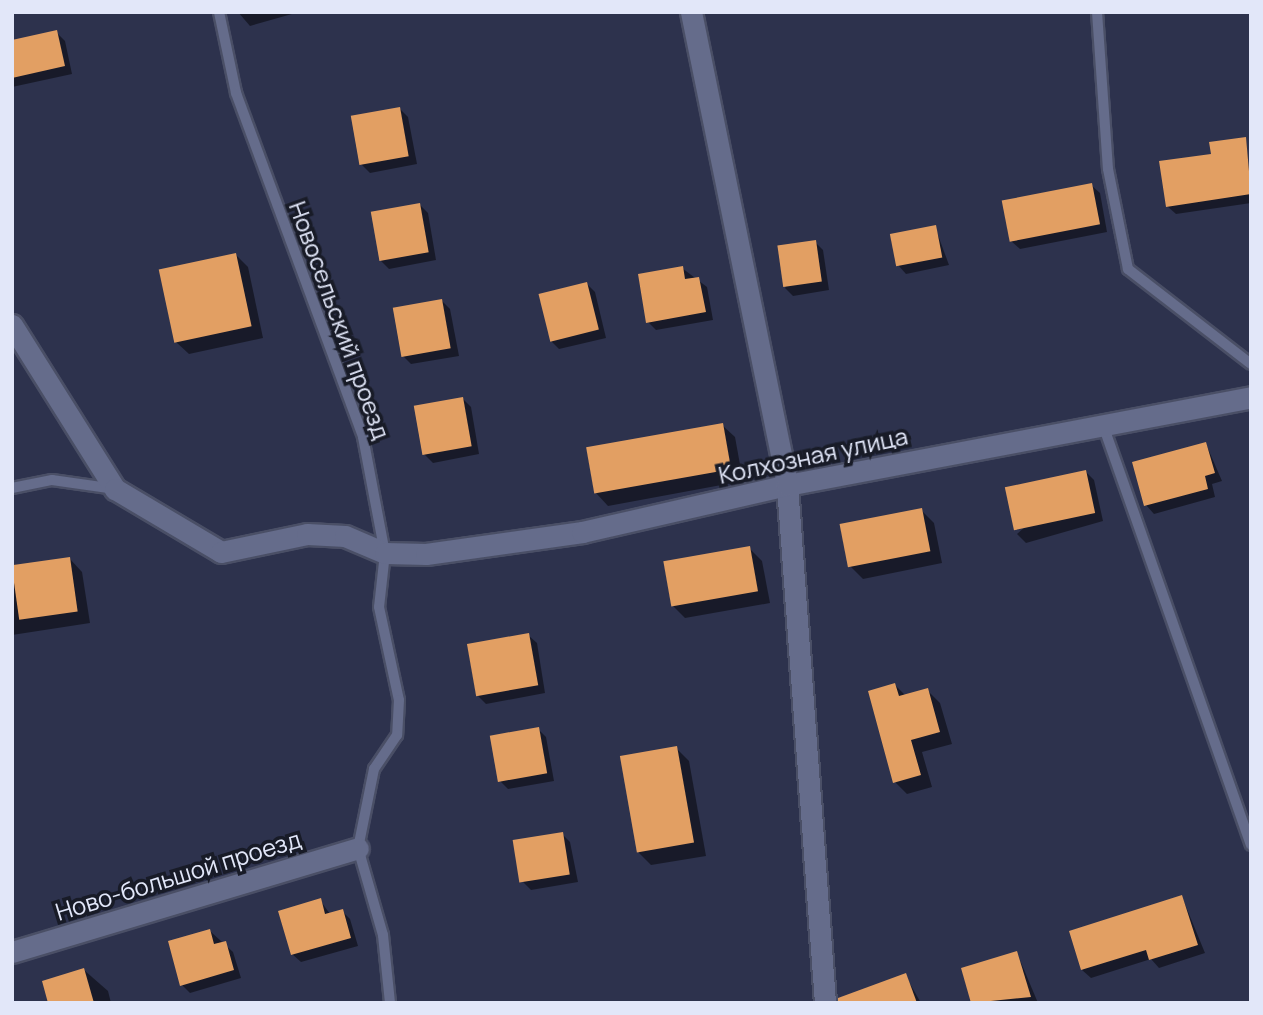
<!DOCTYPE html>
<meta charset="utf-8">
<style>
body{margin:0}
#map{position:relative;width:1263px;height:1015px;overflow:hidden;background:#2d324d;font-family:Manrope,sans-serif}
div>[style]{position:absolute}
.shadow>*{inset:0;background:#0007}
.building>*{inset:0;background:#e29f63;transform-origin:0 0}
.roads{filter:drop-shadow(2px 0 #4a4f66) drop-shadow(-2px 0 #4a4f66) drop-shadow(0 2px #4a4f66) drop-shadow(0 -2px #4a4f66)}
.lane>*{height:10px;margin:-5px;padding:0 5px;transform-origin:5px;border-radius:5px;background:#656c8b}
.street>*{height:21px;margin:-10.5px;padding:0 10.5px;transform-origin:10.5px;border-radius:10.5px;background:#656c8b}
span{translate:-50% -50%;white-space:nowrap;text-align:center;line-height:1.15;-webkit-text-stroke:7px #181b27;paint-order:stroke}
.street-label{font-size:24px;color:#e2e7f9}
.frame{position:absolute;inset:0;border:14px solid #e2e7f9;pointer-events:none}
</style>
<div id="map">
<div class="shadow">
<i style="clip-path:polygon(238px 12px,299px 12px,250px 26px)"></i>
<i style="clip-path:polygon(56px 32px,65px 41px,72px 74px,12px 87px,12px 42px)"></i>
<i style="clip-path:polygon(400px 109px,408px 117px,417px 164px,370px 173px,361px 164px)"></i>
<i style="clip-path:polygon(1246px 139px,1251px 203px,1176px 214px,1167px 206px,1213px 155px)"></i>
<i style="clip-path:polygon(1091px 185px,1100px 193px,1107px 232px,1020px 249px,1011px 241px)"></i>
<i style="clip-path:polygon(420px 205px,428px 213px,436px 260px,389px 269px,381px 261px)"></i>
<i style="clip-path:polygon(935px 227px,949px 265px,906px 274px,898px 265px)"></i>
<i style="clip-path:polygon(815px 242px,823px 250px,829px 290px,793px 296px,785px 288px)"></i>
<i style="clip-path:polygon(236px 255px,248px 267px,263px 338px,189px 354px,176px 342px)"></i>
<i style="clip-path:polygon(682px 268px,707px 287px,713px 320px,656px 330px,648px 322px)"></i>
<i style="clip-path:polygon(587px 284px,595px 292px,606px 338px,559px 349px,551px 341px)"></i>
<i style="clip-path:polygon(442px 301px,450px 309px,459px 356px,411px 364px,403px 356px)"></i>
<i style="clip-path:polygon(463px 399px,471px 407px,479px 454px,433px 463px,424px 454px)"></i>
<i style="clip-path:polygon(722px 425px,735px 437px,743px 481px,608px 506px,596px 493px)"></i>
<i style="clip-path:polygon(1206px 444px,1222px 481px,1212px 484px,1215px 497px,1154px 514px,1146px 505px)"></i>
<i style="clip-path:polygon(1086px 472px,1094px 480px,1103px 521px,1026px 543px,1017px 534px)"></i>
<i style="clip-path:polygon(921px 510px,934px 523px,942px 563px,863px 579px,850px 566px)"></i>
<i style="clip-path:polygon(749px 548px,762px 561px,770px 603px,685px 618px,673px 606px)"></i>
<i style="clip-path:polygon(70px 559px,82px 572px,90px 623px,12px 635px,12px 568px)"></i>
<i style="clip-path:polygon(528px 635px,537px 643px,545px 693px,486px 704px,478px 696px)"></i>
<i style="clip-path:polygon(895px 685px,906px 696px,927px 690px,940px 703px,952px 744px,922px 752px,932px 787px,907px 794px,895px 782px)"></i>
<i style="clip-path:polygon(538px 729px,546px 737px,554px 781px,508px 789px,500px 781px)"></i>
<i style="clip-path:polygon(676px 748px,689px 761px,706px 856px,651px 865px,639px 853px)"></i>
<i style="clip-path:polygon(562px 834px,570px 842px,578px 882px,531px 890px,523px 882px)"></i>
<i style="clip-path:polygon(1182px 897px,1205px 953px,1159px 968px,1151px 959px,1091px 978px,1082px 970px)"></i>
<i style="clip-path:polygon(320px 900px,330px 914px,342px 911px,350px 919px,358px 946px,301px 962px,292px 954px)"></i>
<i style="clip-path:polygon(210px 931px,233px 952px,241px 978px,190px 993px,182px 985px)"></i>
<i style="clip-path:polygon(1017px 953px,1038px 1003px,973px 1003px)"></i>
<i style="clip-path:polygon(84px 970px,108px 991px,111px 1003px,50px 1003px)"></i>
<i style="clip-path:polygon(905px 975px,921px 1003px,852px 1003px)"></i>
</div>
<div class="building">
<i style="clip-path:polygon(57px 30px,65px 66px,12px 78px,12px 40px)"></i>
<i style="left:400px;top:107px;width:50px;height:50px;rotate:80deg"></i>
<i style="clip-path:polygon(1246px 137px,1251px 194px,1166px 207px,1159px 161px,1211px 154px,1209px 142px)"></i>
<i style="left:1092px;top:183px;width:42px;height:92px;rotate:79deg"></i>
<i style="left:420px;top:203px;width:50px;height:50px;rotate:80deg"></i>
<i style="left:936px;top:225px;width:33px;height:47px;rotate:79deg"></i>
<i style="left:816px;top:240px;width:42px;height:39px;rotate:82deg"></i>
<i style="left:236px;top:253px;width:75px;height:79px;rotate:78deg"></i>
<i style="clip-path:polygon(683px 266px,685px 279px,699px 277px,706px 312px,646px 323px,638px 274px)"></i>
<i style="left:587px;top:282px;width:49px;height:50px;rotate:76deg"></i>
<i style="left:442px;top:299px;width:50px;height:50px;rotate:80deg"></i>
<i style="left:463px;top:397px;width:50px;height:50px;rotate:80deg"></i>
<i style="left:723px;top:423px;width:47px;height:139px;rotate:80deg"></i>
<i style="clip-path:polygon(1206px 442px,1215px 473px,1205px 476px,1208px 489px,1144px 506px,1132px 462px)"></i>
<i style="left:1086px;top:470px;width:44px;height:83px;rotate:78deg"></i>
<i style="left:922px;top:508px;width:44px;height:84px;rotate:79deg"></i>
<i style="left:750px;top:546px;width:46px;height:88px;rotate:80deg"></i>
<i style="left:70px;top:557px;width:55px;height:59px;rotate:82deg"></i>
<i style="left:529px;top:633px;width:53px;height:63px;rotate:80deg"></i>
<i style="clip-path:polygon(895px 683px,899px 696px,928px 688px,940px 732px,911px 740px,921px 775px,893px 783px,868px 691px)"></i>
<i style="left:539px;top:727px;width:47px;height:50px;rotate:80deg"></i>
<i style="left:677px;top:746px;width:98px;height:58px;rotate:80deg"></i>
<i style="left:563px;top:832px;width:43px;height:51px;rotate:81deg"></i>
<i style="clip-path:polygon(1182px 895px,1198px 945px,1149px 960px,1146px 950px,1081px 970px,1069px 931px)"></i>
<i style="clip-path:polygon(321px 898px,325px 914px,343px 909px,351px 938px,291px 955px,278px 911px)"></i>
<i style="clip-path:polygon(210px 929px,214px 944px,226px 941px,234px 970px,180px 986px,168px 941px)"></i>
<i style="clip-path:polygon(1017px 951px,1031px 997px,971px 1003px,961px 968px)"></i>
<i style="clip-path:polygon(84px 968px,94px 1003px,48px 1003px,42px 981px)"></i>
<i style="clip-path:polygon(906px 973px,917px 1003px,838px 1003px,838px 998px)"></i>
</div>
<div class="roads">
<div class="lane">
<i style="left:219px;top:12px;width:83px;rotate:78.1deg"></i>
<i style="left:236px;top:93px;width:367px;rotate:69.7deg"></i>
<i style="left:363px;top:437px;width:118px;rotate:79.3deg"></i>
<i style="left:385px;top:553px;width:54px;rotate:96.3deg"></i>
<i style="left:379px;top:607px;width:95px;rotate:77.9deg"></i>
<i style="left:399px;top:700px;width:35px;rotate:93deg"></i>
<i style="left:397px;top:735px;width:41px;rotate:124.1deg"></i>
<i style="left:374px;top:769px;width:81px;rotate:101.4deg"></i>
<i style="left:358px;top:848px;width:91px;rotate:74deg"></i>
<i style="left:383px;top:935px;width:68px;rotate:84.1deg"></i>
<i style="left:1097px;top:12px;width:157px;rotate:86deg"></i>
<i style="left:1108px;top:169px;width:102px;rotate:78.7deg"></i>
<i style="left:1128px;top:269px;width:155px;rotate:37.7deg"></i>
<i style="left:1103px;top:425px;width:445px;rotate:70.6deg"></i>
<i style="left:12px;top:488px;width:41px;rotate:-11.3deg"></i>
<i style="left:52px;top:480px;width:64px;rotate:8.1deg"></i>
</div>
<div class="street">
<i style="left:691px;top:12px;width:483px;rotate:78.5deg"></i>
<i style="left:787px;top:485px;width:519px;rotate:85.8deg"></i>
<i style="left:12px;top:325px;width:194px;rotate:57.9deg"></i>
<i style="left:115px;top:489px;width:123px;rotate:30.7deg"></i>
<i style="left:221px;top:552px;width:88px;rotate:-11.8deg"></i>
<i style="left:307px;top:534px;width:38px;rotate:3deg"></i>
<i style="left:345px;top:536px;width:43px;rotate:23deg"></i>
<i style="left:385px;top:553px;width:41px;rotate:1.4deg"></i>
<i style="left:426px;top:554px;width:158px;rotate:-8deg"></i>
<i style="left:582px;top:532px;width:210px;rotate:-12.9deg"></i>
<i style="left:787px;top:485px;width:472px;rotate:-10.7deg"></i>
<i style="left:12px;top:952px;width:361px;rotate:-16.7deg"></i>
</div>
</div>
<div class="street-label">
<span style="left:340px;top:320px;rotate:70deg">Новосельский проезд</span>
<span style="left:813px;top:455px;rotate:-12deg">Колхозная улица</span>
<span style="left:178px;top:875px;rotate:-17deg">Ново-большой проезд</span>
</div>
<div class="frame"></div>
</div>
